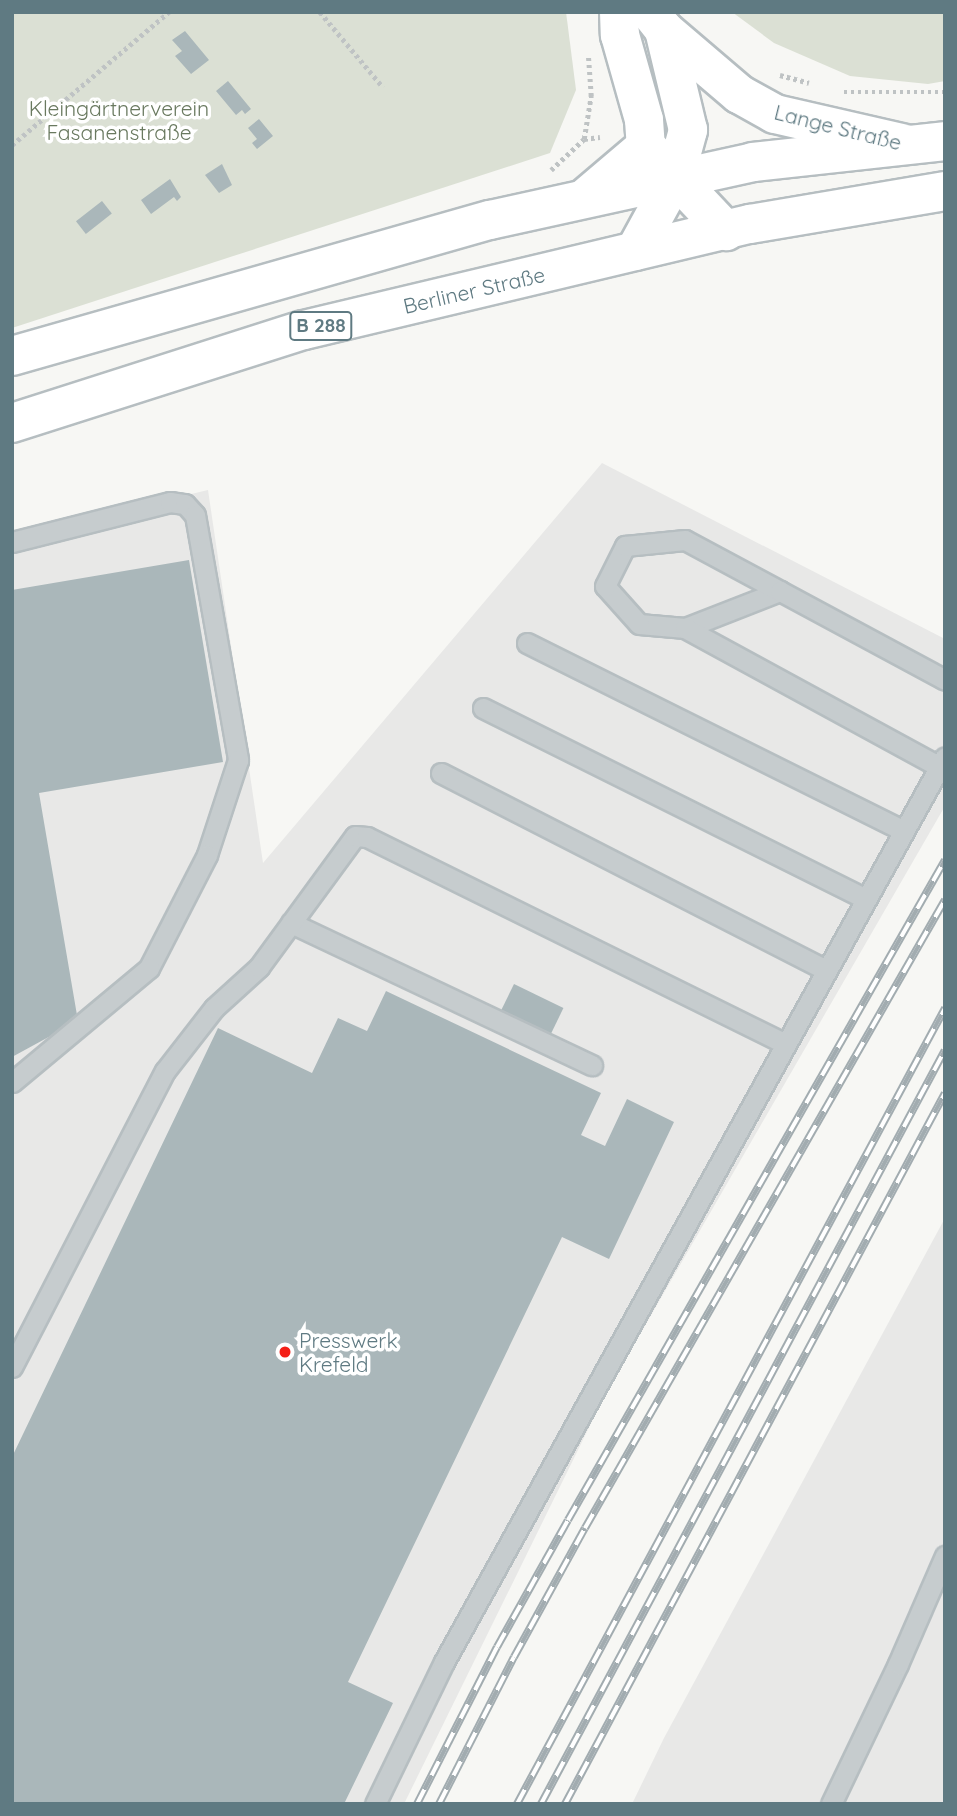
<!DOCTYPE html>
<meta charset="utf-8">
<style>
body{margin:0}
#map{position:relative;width:957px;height:1816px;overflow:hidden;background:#f7f7f4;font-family:Quicksand,sans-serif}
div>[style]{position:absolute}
.built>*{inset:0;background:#e8e8e7}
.green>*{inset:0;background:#dbe0d4}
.building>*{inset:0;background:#aab7ba;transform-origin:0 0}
.path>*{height:4.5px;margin-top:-2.25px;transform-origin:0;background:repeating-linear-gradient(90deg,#bfc3c4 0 3.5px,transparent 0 7px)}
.roads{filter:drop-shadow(2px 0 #b6bec1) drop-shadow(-2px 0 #b6bec1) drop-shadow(0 2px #b6bec1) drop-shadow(0 -2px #b6bec1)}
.lane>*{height:19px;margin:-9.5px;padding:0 9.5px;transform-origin:9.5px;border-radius:9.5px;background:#c6ccce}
.secondary>*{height:38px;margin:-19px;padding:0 19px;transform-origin:19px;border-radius:19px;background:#fff}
.primary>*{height:38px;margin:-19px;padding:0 19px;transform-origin:19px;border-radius:19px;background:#fff}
.rail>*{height:8px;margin-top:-4px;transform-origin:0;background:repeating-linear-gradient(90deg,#fff 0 16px,#a2acb0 0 32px);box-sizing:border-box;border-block:2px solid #a2acb0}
.dots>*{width:19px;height:19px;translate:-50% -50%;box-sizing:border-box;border:4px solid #fff;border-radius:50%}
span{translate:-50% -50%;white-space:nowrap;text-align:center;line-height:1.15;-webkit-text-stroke:7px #fff;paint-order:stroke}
.shield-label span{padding:2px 5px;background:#fff;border:2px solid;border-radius:5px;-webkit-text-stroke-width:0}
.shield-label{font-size:19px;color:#5f7a82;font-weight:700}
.park-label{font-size:21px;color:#69795f}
.street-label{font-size:21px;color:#5f7a82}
.poi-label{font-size:21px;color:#5f7a82}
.left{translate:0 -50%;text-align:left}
.frame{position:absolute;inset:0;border:14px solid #5f7a82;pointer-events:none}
</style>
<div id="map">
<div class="built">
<i style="clip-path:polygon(602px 463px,945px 639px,945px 806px,605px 1395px,404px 1804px,12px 1804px,12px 537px,208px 490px,263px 863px)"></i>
<i style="clip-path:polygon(945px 1218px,945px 1804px,632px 1804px,664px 1738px)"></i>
</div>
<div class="green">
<i style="clip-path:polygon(12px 12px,566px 12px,576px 90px,550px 153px,12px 328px)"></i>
<i style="clip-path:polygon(732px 12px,945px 12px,945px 81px,928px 84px,850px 76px,774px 43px)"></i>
</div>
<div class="building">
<i style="clip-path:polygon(185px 31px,209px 60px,191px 74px,175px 56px,182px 51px,172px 40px)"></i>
<i style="clip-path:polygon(228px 81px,251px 109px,245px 114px,242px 110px,236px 115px,216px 91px)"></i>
<i style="clip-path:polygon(259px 119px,273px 136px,257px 149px,252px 143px,257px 139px,248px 128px)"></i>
<i style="clip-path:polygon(222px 164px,232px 185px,219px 193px,205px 175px)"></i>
<i style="clip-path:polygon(170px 179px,181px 197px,177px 201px,174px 197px,151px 214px,141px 200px)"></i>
<i style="left:102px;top:201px;width:16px;height:33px;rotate:52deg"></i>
<i style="clip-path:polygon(189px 560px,223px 762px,39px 793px,78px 1021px,12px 1057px,12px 590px)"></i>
<i style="left:514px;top:984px;width:55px;height:29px;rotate:26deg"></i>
<i style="clip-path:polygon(386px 991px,601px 1093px,581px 1135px,605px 1146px,627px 1099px,674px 1122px,609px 1259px,562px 1237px,348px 1682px,393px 1703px,344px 1804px,12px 1804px,12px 1457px,218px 1028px,312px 1073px,338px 1018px,367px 1031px)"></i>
</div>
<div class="path">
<i style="left:320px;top:12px;width:98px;rotate:50deg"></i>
<i style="left:780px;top:75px;width:30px;rotate:15deg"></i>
<i style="left:844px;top:92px;width:101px"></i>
<i style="left:584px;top:139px;width:16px;rotate:-7deg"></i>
<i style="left:12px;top:145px;width:206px;rotate:-40.3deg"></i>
<i style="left:551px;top:170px;width:45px;rotate:-43.2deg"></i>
<i style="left:584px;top:139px;width:44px;rotate:-80.8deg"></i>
<i style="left:591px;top:96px;width:39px;rotate:-94deg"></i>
</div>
<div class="roads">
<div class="lane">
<i style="left:12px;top:542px;width:163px;rotate:-14.2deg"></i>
<i style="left:170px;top:502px;width:15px;rotate:8deg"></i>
<i style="left:185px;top:504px;width:15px;rotate:48deg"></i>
<i style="left:195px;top:515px;width:249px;rotate:80deg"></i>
<i style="left:238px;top:760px;width:100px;rotate:108.1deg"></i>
<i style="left:207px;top:855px;width:127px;rotate:117.2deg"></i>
<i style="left:149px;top:968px;width:178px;rotate:140.2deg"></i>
<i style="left:780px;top:591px;width:102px;rotate:158.7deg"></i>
<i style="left:685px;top:628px;width:46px;rotate:-175deg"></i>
<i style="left:639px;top:624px;width:51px;rotate:-131.8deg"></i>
<i style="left:605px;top:586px;width:45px;rotate:-63.4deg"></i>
<i style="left:625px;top:546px;width:60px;rotate:-5.7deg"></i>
<i style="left:685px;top:540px;width:108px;rotate:28.2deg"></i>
<i style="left:780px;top:591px;width:187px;rotate:28.3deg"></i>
<i style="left:685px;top:628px;width:290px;rotate:28.6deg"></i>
<i style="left:527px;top:643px;width:421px;rotate:26.5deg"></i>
<i style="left:483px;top:708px;width:428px;rotate:26.5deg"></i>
<i style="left:441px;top:773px;width:432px;rotate:27.1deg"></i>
<i style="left:291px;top:923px;width:333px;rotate:25.3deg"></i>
<i style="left:12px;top:1367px;width:333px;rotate:-62.7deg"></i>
<i style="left:165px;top:1071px;width:80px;rotate:-52.1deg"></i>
<i style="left:214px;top:1008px;width:61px;rotate:-42.3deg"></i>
<i style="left:259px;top:967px;width:162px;rotate:-53.8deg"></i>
<i style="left:355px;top:836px;width:12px;rotate:5deg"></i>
<i style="left:367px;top:837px;width:466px;rotate:26.3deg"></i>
<i style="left:375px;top:1804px;width:158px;rotate:-64.1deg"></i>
<i style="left:444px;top:1662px;width:1034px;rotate:-61.03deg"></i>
<i style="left:831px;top:1804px;width:155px;rotate:-64.4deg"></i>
<i style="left:898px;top:1664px;width:118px;rotate:-66.5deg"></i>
</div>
<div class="secondary">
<i style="left:619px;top:12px;width:23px;rotate:88deg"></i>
<i style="left:620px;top:35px;width:88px;rotate:74.2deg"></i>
<i style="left:644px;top:120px;width:26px;rotate:86deg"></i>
<i style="left:646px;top:146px;width:117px;rotate:46.7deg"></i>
<i style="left:650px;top:12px;width:23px;rotate:52deg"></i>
<i style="left:664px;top:30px;width:99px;rotate:40.5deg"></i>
<i style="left:739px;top:94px;width:41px;rotate:29.1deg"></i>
<i style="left:775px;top:114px;width:130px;rotate:12.9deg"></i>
<i style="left:585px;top:198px;width:80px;rotate:-40.4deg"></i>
<i style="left:635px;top:251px;width:83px;rotate:-61.3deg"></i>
<i style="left:675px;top:178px;width:50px;rotate:-74.8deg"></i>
<i style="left:688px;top:130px;width:103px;rotate:-103.5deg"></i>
</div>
<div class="primary">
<i style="left:12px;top:356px;width:497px;rotate:-15.9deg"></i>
<i style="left:490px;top:220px;width:269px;rotate:-12.4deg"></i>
<i style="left:753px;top:162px;width:193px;rotate:-6.2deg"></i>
<i style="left:12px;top:423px;width:306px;rotate:-17.7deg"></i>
<i style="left:304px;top:330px;width:458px;rotate:-13.4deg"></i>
<i style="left:750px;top:224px;width:198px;rotate:-9.6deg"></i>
</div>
</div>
<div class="rail">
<i style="left:417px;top:1804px;width:176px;rotate:-63deg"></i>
<i style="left:497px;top:1647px;width:145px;rotate:-60.8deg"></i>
<i style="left:568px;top:1520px;width:760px;rotate:-60.26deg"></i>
<i style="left:439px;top:1804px;width:165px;rotate:-63deg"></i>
<i style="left:514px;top:1657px;width:147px;rotate:-61.2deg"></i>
<i style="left:585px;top:1528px;width:724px;rotate:-60.18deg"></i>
<i style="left:517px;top:1804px;width:904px;rotate:-61.73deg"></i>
<i style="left:541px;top:1804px;width:855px;rotate:-61.82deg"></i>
<i style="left:565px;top:1804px;width:806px;rotate:-61.88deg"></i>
</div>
<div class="dots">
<i style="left:285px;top:1352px;background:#f41f17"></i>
</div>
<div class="shield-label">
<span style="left:321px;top:326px">B 288</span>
</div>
<div class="park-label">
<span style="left:119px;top:120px">Kleingärtnerverein<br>Fasanenstraße</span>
</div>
<div class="street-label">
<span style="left:838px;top:127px;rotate:14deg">Lange Straße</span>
<span style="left:474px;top:290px;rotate:-13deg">Berliner Straße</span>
</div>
<div class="poi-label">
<span class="left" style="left:299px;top:1352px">Presswerk<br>Krefeld</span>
</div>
<div class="frame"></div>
</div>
